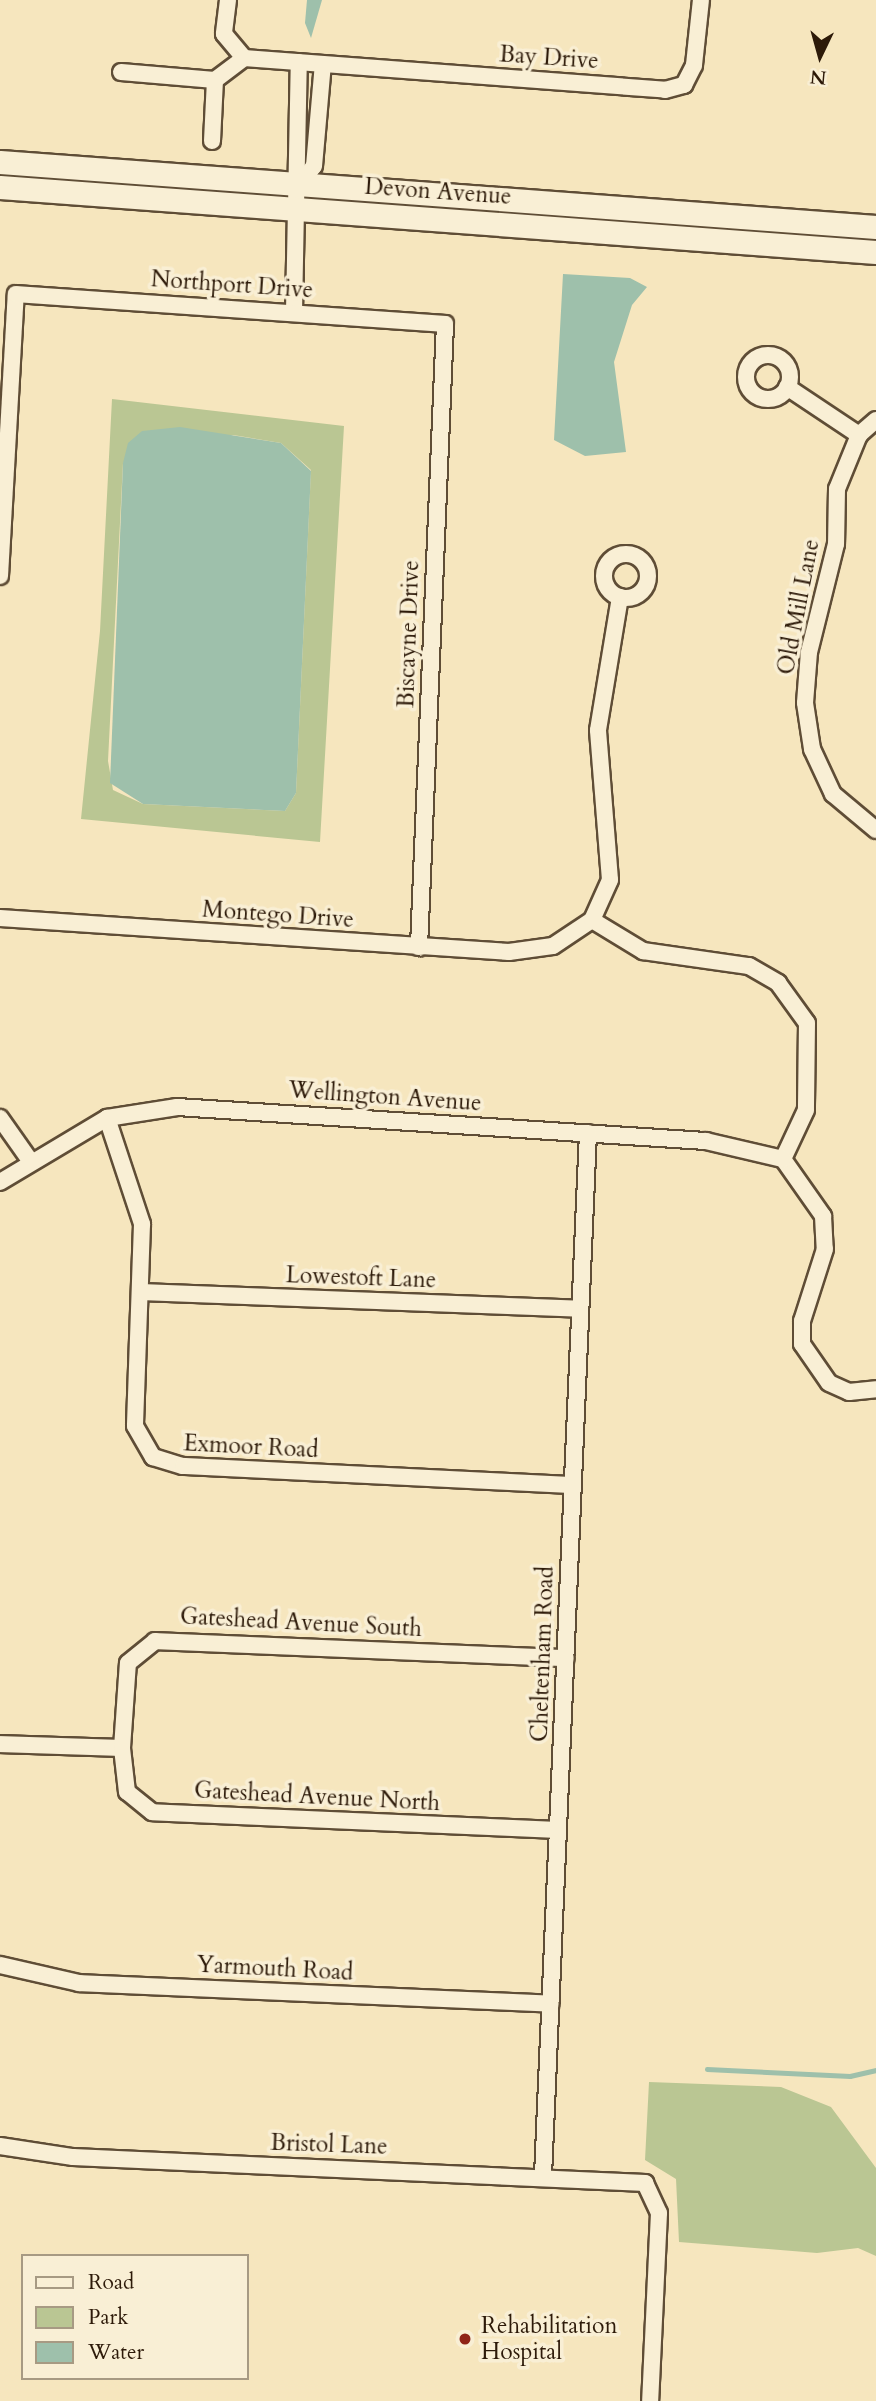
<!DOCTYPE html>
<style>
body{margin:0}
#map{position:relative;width:876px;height:2401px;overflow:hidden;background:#f6e6be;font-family:Cardo,serif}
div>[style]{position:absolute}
.green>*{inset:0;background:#bac693}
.water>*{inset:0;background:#9ec0ab}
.stream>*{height:4.5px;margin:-2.25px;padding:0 2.25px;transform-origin:2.25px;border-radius:2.25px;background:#9ec0ab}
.roads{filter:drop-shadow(2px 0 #5f4d36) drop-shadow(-2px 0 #5f4d36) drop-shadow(0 2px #5f4d36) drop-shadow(0 -2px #5f4d36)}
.minor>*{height:16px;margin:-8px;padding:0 8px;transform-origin:8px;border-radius:8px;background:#f9efd5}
.minor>.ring{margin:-8px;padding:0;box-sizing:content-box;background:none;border:16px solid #f9efd5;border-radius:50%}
.secondary>*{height:23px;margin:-11.5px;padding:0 11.5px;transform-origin:11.5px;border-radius:11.5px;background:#f9efd5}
.dots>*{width:19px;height:19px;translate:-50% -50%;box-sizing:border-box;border:4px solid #f9efd5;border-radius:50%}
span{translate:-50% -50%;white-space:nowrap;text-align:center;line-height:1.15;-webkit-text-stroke:7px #f9efd5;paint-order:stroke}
.street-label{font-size:23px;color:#2d1a09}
.poi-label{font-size:23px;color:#2d1a09}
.left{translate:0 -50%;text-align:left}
.legend{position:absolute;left:21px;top:2254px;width:228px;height:126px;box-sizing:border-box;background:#f9efd5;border:2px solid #a79a83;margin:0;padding:9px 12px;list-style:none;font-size:21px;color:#2d1a09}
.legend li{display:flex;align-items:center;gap:14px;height:35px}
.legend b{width:35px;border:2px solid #a79a83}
.north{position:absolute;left:785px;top:21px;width:70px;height:70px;-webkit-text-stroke:5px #f9efd5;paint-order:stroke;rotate:185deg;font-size:19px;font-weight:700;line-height:28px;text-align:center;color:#2d1a09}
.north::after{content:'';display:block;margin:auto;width:24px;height:32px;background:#2d1a09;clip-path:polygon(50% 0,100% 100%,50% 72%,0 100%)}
</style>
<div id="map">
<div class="green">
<i style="clip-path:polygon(evenodd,112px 399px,344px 426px,320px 842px,81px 819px,100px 631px,112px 399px,233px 435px,281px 443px,311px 470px,296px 793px,285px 811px,143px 804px,113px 790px,108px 761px,123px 463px,233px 435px)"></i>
<i style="clip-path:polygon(649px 2082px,781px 2087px,831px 2107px,876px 2168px,876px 2256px,858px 2248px,817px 2253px,679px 2242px,676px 2179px,645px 2160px)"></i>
</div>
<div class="water">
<i style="clip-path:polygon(307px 0,322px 0,311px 38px,305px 23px)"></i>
<i style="clip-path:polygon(563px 274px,630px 278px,647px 287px,632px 305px,614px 362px,626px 452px,585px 456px,554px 440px)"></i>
<i style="clip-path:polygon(180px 427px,281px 443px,311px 471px,296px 793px,285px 811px,143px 804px,110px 783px,123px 463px,128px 443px,142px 431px)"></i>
</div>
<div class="stream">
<i style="left:707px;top:2069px;width:143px;rotate:2.8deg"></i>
<i style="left:850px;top:2076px;width:27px;rotate:-13deg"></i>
</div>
<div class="roads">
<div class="minor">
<i style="left:228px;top:0;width:34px;rotate:97deg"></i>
<i style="left:224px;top:34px;width:31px;rotate:50deg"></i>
<i style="left:244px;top:58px;width:422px;rotate:4.3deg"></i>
<i style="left:665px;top:90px;width:20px;rotate:-15deg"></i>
<i style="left:684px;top:85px;width:22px;rotate:-63deg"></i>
<i style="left:694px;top:65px;width:65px;rotate:-83.9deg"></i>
<i style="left:121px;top:72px;width:94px;rotate:4.9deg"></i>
<i style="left:212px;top:141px;width:61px;rotate:-87.2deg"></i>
<i style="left:215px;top:80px;width:36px;rotate:-37deg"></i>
<i style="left:301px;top:183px;width:21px;rotate:-53deg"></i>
<i style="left:314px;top:166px;width:102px;rotate:-85deg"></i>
<i style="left:294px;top:312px;width:250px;rotate:-88.9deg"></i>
<i class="ring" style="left:746px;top:355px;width:28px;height:28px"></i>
<i style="left:787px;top:387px;width:87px;rotate:33.7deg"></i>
<i style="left:876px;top:420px;width:23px;rotate:139deg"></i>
<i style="left:859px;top:435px;width:58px;rotate:112.2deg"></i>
<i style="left:837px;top:489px;width:55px;rotate:91deg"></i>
<i style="left:836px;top:544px;width:111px;rotate:104deg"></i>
<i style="left:809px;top:652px;width:51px;rotate:94.5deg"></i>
<i style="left:805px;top:703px;width:47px;rotate:81.3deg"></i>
<i style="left:812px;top:749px;width:50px;rotate:65deg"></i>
<i style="left:833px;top:794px;width:56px;rotate:39.9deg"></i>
<i class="ring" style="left:604px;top:554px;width:28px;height:28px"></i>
<i style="left:0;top:576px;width:282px;rotate:-86.8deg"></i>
<i style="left:16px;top:294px;width:430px;rotate:4deg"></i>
<i style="left:445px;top:324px;width:624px;rotate:92.39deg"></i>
<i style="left:0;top:918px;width:510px;rotate:3.82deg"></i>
<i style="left:509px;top:952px;width:44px;rotate:-7.8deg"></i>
<i style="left:553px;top:946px;width:47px;rotate:-33.7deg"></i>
<i style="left:592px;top:920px;width:60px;rotate:31.3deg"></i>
<i style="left:643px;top:951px;width:107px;rotate:8.1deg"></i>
<i style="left:749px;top:966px;width:34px;rotate:30deg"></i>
<i style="left:778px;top:983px;width:49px;rotate:54.1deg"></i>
<i style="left:807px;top:1023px;width:87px;rotate:90.7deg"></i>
<i style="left:806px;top:1110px;width:54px;rotate:115.1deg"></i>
<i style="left:592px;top:920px;width:44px;rotate:-65.8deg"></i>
<i style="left:610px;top:880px;width:150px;rotate:-94.6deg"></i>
<i style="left:598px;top:730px;width:135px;rotate:-80.6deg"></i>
<i style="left:0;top:1118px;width:54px;rotate:54.8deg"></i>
<i style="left:107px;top:1118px;width:112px;rotate:71.7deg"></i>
<i style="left:142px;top:1224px;width:202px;rotate:92deg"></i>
<i style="left:135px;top:1426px;width:36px;rotate:60deg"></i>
<i style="left:153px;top:1457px;width:31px;rotate:17deg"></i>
<i style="left:183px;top:1466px;width:390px;rotate:2.8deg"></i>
<i style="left:783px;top:1159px;width:70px;rotate:54.9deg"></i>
<i style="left:823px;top:1216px;width:33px;rotate:87deg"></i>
<i style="left:825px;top:1249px;width:76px;rotate:107.7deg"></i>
<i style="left:802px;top:1321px;width:23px;rotate:90deg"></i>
<i style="left:802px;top:1344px;width:47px;rotate:55.3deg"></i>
<i style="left:829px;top:1383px;width:22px;rotate:24deg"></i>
<i style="left:849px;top:1392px;width:27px;rotate:-6deg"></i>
<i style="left:0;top:1182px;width:125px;rotate:-30.9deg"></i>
<i style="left:107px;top:1118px;width:71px;rotate:-8.9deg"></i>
<i style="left:177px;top:1107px;width:530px;rotate:3.68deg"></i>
<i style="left:706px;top:1141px;width:79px;rotate:13.2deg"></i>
<i style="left:142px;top:1292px;width:437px;rotate:2.2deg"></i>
<i style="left:0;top:1744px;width:122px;rotate:1.9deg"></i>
<i style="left:558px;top:1830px;width:406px;rotate:-177.5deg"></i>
<i style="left:152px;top:1812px;width:32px;rotate:-141deg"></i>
<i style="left:127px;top:1792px;width:44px;rotate:-96.5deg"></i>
<i style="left:122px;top:1748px;width:85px;rotate:-86deg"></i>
<i style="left:128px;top:1663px;width:35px;rotate:-39deg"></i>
<i style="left:155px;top:1641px;width:411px;rotate:2.4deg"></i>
<i style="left:0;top:1965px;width:81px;rotate:12.8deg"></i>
<i style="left:79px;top:1983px;width:472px;rotate:2.5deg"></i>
<i style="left:0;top:2146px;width:74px;rotate:8.6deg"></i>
<i style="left:73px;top:2157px;width:573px;rotate:2.6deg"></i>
<i style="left:645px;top:2183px;width:33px;rotate:65deg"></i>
<i style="left:659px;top:2213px;width:188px;rotate:92.7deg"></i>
<i style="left:543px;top:2176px;width:1044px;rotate:-87.53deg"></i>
</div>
<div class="secondary">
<i style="left:0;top:162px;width:878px;rotate:4.24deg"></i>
<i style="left:0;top:187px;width:878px;rotate:4.24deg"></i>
</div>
</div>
<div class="dots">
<i style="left:465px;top:2339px;background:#8f2418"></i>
</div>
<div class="street-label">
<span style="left:549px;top:58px;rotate:4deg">Bay Drive</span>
<span style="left:438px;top:192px;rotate:4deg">Devon Avenue</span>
<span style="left:232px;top:285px;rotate:4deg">Northport Drive</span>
<span style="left:799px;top:607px;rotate:-79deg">Old Mill Lane</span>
<span style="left:409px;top:634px;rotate:-88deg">Biscayne Drive</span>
<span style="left:278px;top:915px;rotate:4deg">Montego Drive</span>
<span style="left:385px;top:1097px;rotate:4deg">Wellington Avenue</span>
<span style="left:361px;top:1278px;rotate:2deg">Lowestoft Lane</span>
<span style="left:251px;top:1447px;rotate:3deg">Exmoor Road</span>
<span style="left:301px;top:1623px;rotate:3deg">Gateshead Avenue South</span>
<span style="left:543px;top:1654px;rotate:-88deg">Cheltenham Road</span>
<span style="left:317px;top:1797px;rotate:3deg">Gateshead Avenue North</span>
<span style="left:275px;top:1969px;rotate:3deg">Yarmouth Road</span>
<span style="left:329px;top:2145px;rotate:2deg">Bristol Lane</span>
</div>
<div class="poi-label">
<span class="left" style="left:481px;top:2339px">Rehabilitation<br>Hospital</span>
</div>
<ul class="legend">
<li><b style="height:9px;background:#f9efd5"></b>Road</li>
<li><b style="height:19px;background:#bac693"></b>Park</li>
<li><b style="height:19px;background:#9ec0ab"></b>Water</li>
</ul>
<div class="north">N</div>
</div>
